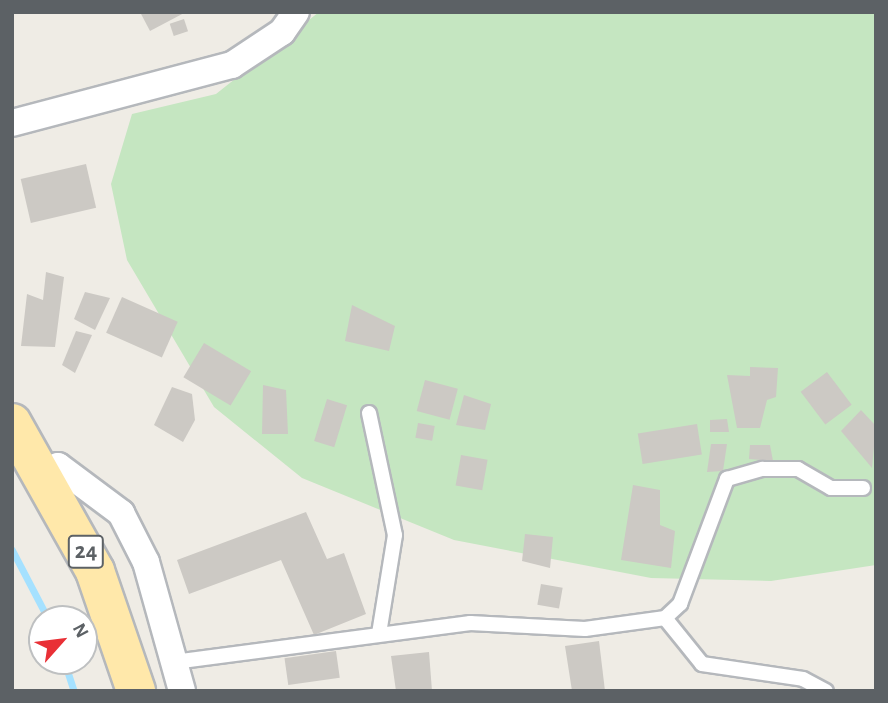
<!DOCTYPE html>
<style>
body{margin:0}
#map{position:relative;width:888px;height:703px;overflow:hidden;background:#efece5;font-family:"Alegreya Sans",sans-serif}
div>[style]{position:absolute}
.green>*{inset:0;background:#c5e6c1}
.stream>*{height:7px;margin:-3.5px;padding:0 3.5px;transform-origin:3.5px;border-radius:3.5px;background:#a5e1ff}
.building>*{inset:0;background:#ccc9c4;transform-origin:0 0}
.roads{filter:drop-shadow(2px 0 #b5b8bc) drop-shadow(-2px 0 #b5b8bc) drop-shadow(0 2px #b5b8bc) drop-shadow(0 -2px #b5b8bc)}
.service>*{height:14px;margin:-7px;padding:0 7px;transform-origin:7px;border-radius:7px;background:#fff}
.minor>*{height:26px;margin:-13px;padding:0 13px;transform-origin:13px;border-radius:13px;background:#fff}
.primary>*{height:38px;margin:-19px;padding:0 19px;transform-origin:19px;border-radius:19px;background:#ffe8aa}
span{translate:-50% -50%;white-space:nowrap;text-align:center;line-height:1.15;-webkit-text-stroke:7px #fff;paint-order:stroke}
.shield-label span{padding:2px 5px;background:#fff;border:2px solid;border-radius:5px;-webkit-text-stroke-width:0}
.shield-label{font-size:23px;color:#5c6165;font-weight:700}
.frame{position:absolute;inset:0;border:14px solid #5c6165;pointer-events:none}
.north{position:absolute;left:28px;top:605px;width:70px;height:70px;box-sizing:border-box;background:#fff;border:2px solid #bec0c1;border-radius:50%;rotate:62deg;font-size:19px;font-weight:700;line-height:28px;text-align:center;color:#5c6165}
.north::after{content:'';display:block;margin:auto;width:24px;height:32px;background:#e93036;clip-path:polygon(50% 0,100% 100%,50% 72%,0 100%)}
</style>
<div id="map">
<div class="green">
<i style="clip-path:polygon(319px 12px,876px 12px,876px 565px,771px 581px,651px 578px,454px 540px,302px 478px,214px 407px,127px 260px,111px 184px,132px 114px,216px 94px)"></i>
</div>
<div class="stream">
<i style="left:12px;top:550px;width:78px;rotate:62.4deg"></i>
<i style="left:64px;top:661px;width:32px;rotate:72deg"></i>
</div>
<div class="building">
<i style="clip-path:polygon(140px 12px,186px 12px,150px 31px)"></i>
<i style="left:184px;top:19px;width:13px;height:15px;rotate:72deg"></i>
<i style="left:86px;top:164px;width:45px;height:67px;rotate:77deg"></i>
<i style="clip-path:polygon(46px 272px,64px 277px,55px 347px,21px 346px,27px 294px,43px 300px)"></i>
<i style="clip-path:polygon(85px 292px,110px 298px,95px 330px,74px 319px)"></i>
<i style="left:122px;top:297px;width:61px;height:39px;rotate:24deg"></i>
<i style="clip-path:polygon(352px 305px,395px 326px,389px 351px,345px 341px)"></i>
<i style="clip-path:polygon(76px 331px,92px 335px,75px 373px,62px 365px)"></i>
<i style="left:204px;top:343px;width:55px;height:40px;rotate:31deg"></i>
<i style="clip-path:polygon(750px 367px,778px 368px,776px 397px,767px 400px,760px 428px,737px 428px,727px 375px,750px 376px)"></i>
<i style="left:827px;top:372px;width:41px;height:33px;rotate:53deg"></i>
<i style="left:425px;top:380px;width:34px;height:32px;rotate:15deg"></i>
<i style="clip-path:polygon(263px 385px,286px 390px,288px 434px,262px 434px)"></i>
<i style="clip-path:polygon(172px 387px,192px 394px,195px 420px,183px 442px,154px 425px)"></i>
<i style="clip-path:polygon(464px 395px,491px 404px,485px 430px,456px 425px)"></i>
<i style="left:327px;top:399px;width:21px;height:44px;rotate:17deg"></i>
<i style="clip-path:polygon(861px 410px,876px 426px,872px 468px,841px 431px)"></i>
<i style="clip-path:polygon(727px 419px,729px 432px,710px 432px,710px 420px)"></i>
<i style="left:418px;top:423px;width:17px;height:15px;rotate:10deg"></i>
<i style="left:697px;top:424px;width:31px;height:60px;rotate:81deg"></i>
<i style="clip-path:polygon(711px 444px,727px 444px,723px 471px,707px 472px)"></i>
<i style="clip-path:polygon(750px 445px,770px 445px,773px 461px,749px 459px)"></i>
<i style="left:461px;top:455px;width:27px;height:31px;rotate:10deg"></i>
<i style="clip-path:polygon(633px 485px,660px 490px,660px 525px,675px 531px,671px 568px,621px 560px)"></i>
<i style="clip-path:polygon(306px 512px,327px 559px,344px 553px,366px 614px,314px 635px,281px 560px,189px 594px,177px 560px)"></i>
<i style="clip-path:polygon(525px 534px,553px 537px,550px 568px,522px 561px)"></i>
<i style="left:541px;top:584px;width:22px;height:21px;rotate:10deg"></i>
<i style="clip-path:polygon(599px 641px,605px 691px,572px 691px,565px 646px)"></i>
<i style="left:336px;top:651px;width:27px;height:52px;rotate:82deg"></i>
<i style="clip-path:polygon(429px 652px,432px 691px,396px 691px,391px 656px)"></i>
</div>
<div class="roads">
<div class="service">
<i style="left:369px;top:413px;width:125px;rotate:78deg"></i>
<i style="left:395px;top:535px;width:100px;rotate:99.2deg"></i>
<i style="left:665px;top:618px;width:21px;rotate:-43deg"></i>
<i style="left:680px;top:604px;width:134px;rotate:-69.4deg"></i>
<i style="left:727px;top:479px;width:37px;rotate:-16deg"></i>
<i style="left:763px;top:469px;width:35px"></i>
<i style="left:798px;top:469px;width:38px;rotate:30deg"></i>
<i style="left:831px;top:488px;width:32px"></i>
<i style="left:174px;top:662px;width:299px;rotate:-7.5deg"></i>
<i style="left:470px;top:623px;width:115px;rotate:3deg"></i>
<i style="left:585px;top:629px;width:81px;rotate:-7.8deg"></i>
<i style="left:665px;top:618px;width:59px;rotate:51.2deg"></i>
<i style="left:702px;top:664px;width:102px;rotate:8.4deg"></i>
<i style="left:803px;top:679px;width:26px;rotate:28deg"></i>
</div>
<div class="minor">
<i style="left:12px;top:123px;width:228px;rotate:-14.8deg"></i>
<i style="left:232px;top:65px;width:60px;rotate:-33.4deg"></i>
<i style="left:282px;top:32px;width:24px;rotate:-55deg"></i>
<i style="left:43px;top:472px;width:16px;rotate:-22deg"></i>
<i style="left:58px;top:466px;width:79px;rotate:36.7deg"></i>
<i style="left:121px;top:513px;width:55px;rotate:63deg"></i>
<i style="left:146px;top:562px;width:134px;rotate:74.4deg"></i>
</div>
<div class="primary">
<i style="left:12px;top:423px;width:170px;rotate:60.7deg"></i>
<i style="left:95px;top:571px;width:127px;rotate:71.1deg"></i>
</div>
</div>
<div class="shield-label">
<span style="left:86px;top:552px">24</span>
</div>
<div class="frame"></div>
<div class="north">N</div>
</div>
